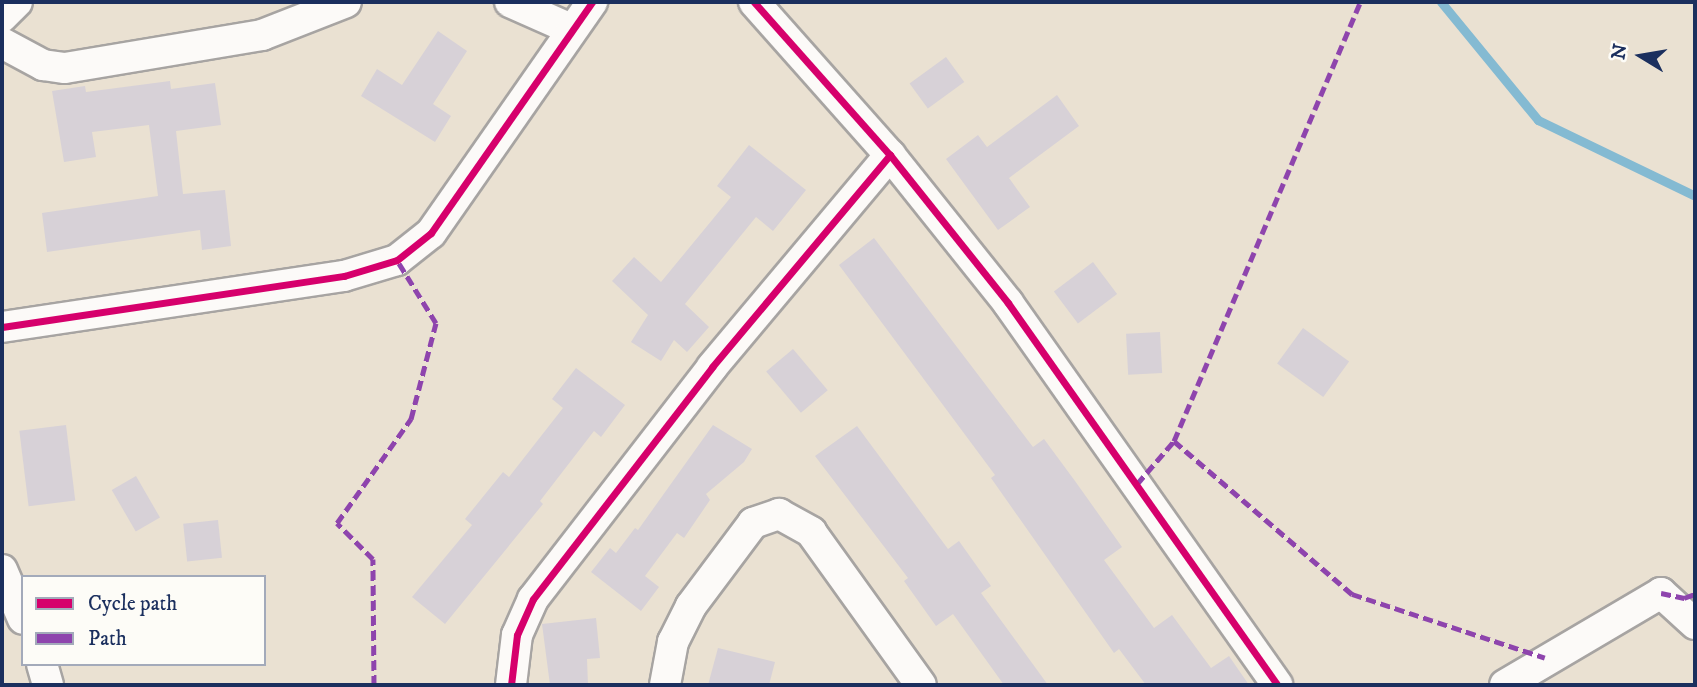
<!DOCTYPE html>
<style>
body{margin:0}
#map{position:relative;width:1697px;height:687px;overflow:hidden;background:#eae1d2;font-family:"IM FELL DW Pica",serif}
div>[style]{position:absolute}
.stream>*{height:9px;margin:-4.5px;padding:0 4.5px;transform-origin:4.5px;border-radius:4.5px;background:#84bad2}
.building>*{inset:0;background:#d7d1d7;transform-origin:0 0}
.roads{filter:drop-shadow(2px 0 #a7a4a2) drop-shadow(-2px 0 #a7a4a2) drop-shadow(0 2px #a7a4a2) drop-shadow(0 -2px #a7a4a2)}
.minor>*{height:30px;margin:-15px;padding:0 15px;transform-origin:15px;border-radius:15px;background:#fcfaf8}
.quiet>*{height:5px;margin-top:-2.5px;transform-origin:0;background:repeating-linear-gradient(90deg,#8e44ad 0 10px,transparent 0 15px)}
.cycleway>*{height:7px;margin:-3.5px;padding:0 3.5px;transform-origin:3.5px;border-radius:3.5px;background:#d6006c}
span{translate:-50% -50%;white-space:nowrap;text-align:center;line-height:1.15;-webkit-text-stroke:6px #fdfcf7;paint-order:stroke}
.frame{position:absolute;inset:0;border:4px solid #1b2f5e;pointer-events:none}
.legend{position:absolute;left:21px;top:575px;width:245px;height:91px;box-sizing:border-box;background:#fdfcf7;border:2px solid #a3aaba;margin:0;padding:9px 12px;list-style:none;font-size:21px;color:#1b2f5e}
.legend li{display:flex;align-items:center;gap:14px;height:35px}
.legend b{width:35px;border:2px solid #a3aaba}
.north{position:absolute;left:1606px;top:21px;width:70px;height:70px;-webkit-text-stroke:5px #fdfcf7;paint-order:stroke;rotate:281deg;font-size:19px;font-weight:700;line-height:28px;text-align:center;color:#1b2f5e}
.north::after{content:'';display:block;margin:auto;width:24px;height:32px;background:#1b2f5e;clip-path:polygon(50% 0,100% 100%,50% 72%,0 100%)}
</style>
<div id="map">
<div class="stream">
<i style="left:1441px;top:2px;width:153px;rotate:50.6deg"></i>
<i style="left:1538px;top:120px;width:174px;rotate:25.8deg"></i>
</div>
<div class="building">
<i style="clip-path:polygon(438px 31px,467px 51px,433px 104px,451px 116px,435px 142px,361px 96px,377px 69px,402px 85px)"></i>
<i style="left:946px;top:57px;width:31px;height:45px;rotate:54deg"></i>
<i style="clip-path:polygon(170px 81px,171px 89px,215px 83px,221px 125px,176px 131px,183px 194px,225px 190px,231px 246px,202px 250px,200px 230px,47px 252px,42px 213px,158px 196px,149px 125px,92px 132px,96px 157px,64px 162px,52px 91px,85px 86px,86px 92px)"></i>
<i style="clip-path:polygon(1057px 95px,1079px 126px,1009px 178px,1030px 207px,998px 230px,946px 159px,978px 135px,987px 147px)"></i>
<i style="clip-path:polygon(749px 145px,806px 190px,773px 231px,756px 217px,685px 304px,709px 327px,687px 352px,674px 340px,661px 361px,631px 342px,648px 315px,612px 281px,634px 257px,661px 282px,731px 197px,717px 186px)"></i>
<i style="clip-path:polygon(874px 238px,1033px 447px,1044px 439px,1075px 481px,1122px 547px,1104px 560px,1154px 628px,1172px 615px,1211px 668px,1229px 656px,1249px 685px,1146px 685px,1119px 649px,1114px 653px,991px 478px,995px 475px,839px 265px)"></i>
<i style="left:1093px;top:262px;width:40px;height:49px;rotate:53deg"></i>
<i style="left:1303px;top:328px;width:57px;height:44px;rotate:36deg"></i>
<i style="left:1160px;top:332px;width:41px;height:34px;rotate:87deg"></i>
<i style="left:793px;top:349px;width:54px;height:35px;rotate:50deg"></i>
<i style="clip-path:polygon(576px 368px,625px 405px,601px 437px,594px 431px,540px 501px,543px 504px,445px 624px,412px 597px,472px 525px,465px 519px,503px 472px,509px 477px,563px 408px,552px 399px)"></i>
<i style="left:66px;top:425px;width:76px;height:47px;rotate:83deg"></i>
<i style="clip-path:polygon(713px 425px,752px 449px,744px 462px,706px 494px,710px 500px,684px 538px,677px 533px,645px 576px,659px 587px,641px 611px,591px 572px,610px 548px,616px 553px,635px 528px,638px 530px)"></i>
<i style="clip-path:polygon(857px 426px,948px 549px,959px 541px,991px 586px,981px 593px,1048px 685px,1004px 685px,953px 614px,936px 626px,904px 581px,908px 578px,815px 456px)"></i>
<i style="left:136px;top:476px;width:48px;height:28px;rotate:60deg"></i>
<i style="left:218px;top:520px;width:38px;height:35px;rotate:84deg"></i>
<i style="clip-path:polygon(596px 618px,600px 658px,587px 659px,588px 685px,550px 685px,542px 624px)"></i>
<i style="clip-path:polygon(718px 648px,775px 662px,769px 685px,708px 685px)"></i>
</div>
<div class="roads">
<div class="minor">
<i style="left:510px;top:2px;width:67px;rotate:23.9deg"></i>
<i style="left:754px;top:2px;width:205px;rotate:48.4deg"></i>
<i style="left:890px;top:155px;width:189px;rotate:51.4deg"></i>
<i style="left:1008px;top:303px;width:467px;rotate:54.8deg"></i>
<i style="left:2px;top:17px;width:21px;rotate:-45deg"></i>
<i style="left:2px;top:43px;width:47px;rotate:28.2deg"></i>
<i style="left:43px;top:65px;width:22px;rotate:8deg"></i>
<i style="left:65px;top:68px;width:200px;rotate:-9.5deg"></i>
<i style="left:262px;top:35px;width:90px;rotate:-21.4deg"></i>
<i style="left:2px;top:327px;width:346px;rotate:-8.5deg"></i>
<i style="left:344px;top:276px;width:55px;rotate:-16.8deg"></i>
<i style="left:397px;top:260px;width:43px;rotate:-38.5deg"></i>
<i style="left:431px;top:233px;width:282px;rotate:-55.1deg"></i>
<i style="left:2px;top:570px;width:53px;rotate:66.8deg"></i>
<i style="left:42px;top:664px;width:22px;rotate:74deg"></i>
<i style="left:511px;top:685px;width:50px;rotate:-83.2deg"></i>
<i style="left:517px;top:635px;width:39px;rotate:-66deg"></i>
<i style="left:533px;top:599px;width:293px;rotate:-52.3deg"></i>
<i style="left:712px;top:367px;width:277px;rotate:-50deg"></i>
<i style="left:665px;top:685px;width:44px;rotate:-79.5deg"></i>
<i style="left:673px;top:642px;width:40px;rotate:-63.4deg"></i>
<i style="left:691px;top:606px;width:104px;rotate:-53.2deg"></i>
<i style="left:753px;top:523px;width:28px;rotate:-19deg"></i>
<i style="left:779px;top:514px;width:37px;rotate:29deg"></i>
<i style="left:811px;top:532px;width:188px;rotate:54.3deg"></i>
<i style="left:1505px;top:685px;width:181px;rotate:-30.5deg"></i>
<i style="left:1661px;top:593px;width:46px;rotate:42.4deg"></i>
</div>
</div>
<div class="quiet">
<i style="left:1174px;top:441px;width:235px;rotate:40.7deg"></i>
<i style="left:1352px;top:594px;width:203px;rotate:18.3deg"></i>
<i style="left:1137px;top:484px;width:57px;rotate:-49.3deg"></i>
<i style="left:1174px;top:441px;width:477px;rotate:-67deg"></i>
<i style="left:1661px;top:593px;width:24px;rotate:12deg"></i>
<i style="left:1684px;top:598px;width:12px;rotate:-20deg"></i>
<i style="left:374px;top:685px;width:126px;rotate:-90.5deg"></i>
<i style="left:373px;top:559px;width:51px;rotate:-135deg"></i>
<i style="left:337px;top:523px;width:128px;rotate:-54.6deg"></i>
<i style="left:411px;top:419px;width:99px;rotate:-75.4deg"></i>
<i style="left:436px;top:323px;width:74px;rotate:-121.8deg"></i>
</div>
<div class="cycleway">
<i style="left:754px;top:2px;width:205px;rotate:48.4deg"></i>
<i style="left:890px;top:155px;width:189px;rotate:51.4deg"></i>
<i style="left:1008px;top:303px;width:467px;rotate:54.8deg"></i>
<i style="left:2px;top:327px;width:346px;rotate:-8.5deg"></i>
<i style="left:344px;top:276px;width:55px;rotate:-16.8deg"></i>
<i style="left:397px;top:260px;width:43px;rotate:-38.5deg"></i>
<i style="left:431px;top:233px;width:282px;rotate:-55.1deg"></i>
<i style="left:511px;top:685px;width:50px;rotate:-83.2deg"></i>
<i style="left:517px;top:635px;width:39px;rotate:-66deg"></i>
<i style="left:533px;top:599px;width:293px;rotate:-52.3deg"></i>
<i style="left:712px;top:367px;width:277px;rotate:-50deg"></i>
</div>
<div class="frame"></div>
<ul class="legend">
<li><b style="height:9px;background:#d6006c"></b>Cycle path</li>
<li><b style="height:9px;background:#8e44ad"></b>Path</li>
</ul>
<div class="north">N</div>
</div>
